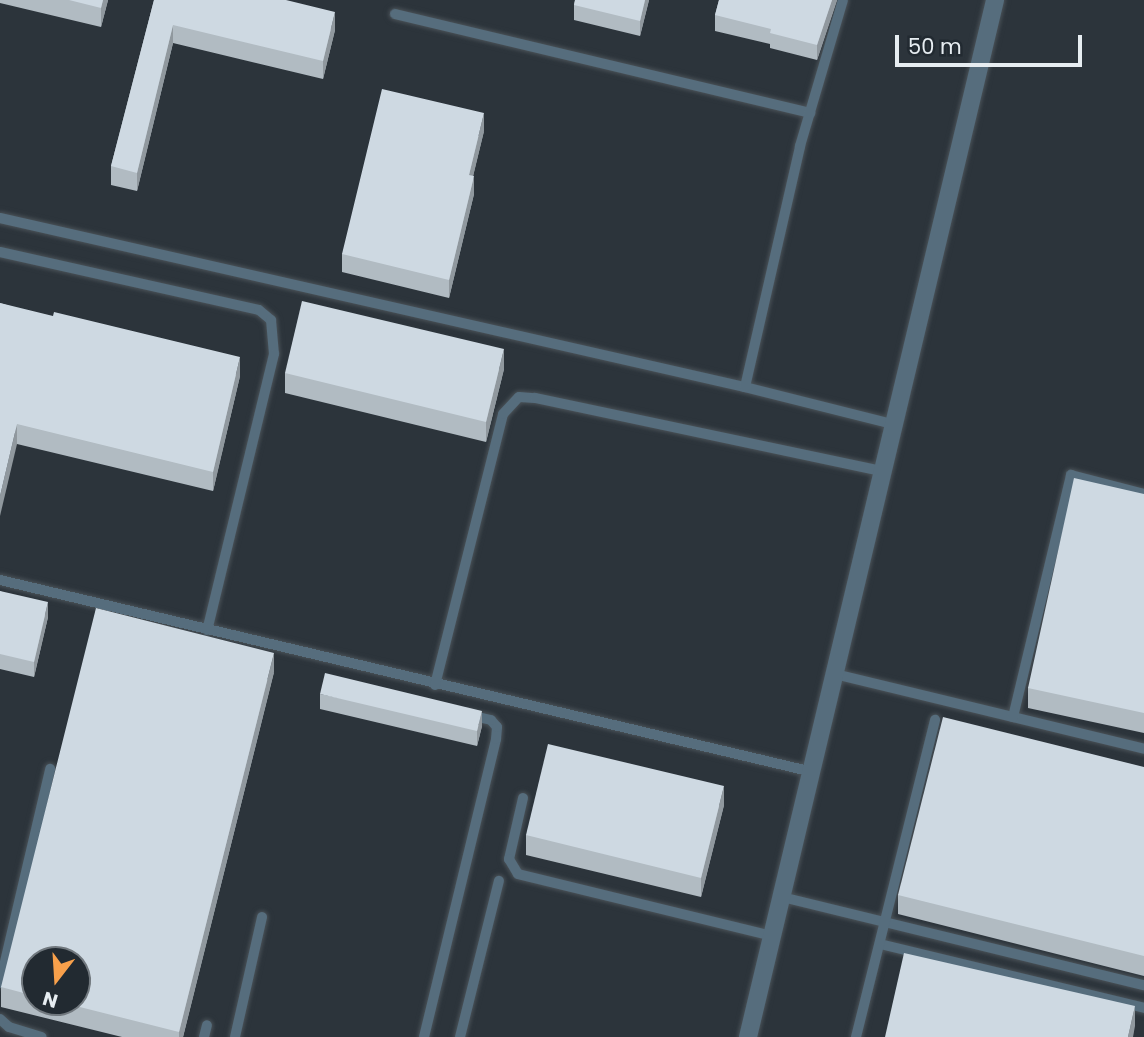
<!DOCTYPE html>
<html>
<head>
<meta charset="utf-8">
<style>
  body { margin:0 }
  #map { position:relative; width:1144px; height:1037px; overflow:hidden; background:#2c343b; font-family:Poppins,sans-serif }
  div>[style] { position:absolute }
  .roads { filter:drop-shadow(0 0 2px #4a5258) drop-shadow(0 0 2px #4a5258) }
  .service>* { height:10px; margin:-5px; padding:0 5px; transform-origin:5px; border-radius:5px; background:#566d7d }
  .minor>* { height:18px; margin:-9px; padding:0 9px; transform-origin:9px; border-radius:9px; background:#566d7d }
  .wall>* { inset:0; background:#b1bbc2 }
  .shaded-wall>* { inset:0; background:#90989e }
  .building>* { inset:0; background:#ced9e2 }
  span { translate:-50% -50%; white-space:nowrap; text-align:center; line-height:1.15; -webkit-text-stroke:7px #222a31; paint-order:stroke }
  .north { position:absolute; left:21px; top:946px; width:70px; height:70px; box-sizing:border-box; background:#222a31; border:2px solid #71787e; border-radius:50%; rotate:197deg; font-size:19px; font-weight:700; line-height:28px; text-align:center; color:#e7edf1 }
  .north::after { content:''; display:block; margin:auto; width:24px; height:32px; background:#f8a04b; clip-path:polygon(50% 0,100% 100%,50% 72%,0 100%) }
  .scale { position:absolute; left:895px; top:35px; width:187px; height:32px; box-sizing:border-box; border:4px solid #e7edf1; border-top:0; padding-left:9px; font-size:21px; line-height:24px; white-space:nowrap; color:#e7edf1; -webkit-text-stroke:5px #222a31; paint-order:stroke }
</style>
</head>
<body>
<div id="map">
  <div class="roads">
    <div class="service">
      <i style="left:395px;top:14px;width:427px;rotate:13.4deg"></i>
      <i style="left:0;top:218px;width:764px;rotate:12.78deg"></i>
      <i style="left:745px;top:387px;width:152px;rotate:14.1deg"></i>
      <i style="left:0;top:252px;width:265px;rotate:12.6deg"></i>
      <i style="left:259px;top:310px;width:16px;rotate:40deg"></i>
      <i style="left:271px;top:320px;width:34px;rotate:85deg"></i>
      <i style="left:274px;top:354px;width:284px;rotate:103.6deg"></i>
      <i style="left:745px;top:387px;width:247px;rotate:-77.1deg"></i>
      <i style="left:800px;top:146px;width:152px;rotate:-73.6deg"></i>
      <i style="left:0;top:580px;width:835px;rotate:13.29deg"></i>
      <i style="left:835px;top:674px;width:318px;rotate:13.6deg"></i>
      <i style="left:435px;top:685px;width:279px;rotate:-75.9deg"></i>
      <i style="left:503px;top:414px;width:23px;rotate:-47deg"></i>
      <i style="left:519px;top:397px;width:16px;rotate:4deg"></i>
      <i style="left:535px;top:398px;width:355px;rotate:11.9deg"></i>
      <i style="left:1013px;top:717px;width:249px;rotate:-76.5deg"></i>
      <i style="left:1071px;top:475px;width:75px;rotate:14.6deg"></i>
      <i style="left:523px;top:798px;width:63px;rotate:102.9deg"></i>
      <i style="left:509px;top:859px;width:17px;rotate:59deg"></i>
      <i style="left:518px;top:874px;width:262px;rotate:13.7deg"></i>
      <i style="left:782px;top:897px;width:373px;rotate:13.7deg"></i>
      <i style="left:880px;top:944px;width:272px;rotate:13.6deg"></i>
      <i style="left:0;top:983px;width:220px;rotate:-76.8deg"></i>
      <i style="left:0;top:1019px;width:12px;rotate:42deg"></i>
      <i style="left:9px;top:1027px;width:34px;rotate:17deg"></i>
      <i style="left:204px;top:1037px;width:12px;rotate:-76deg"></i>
      <i style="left:235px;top:1037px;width:123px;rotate:-77.3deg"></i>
      <i style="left:424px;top:1037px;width:307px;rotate:-76.4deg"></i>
      <i style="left:496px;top:739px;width:12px;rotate:-85deg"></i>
      <i style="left:497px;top:727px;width:9px;rotate:-131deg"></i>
      <i style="left:491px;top:720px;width:23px;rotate:-167deg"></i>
      <i style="left:460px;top:1037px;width:161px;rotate:-76deg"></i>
      <i style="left:856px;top:1037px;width:327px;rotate:-76deg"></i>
    </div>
    <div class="minor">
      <i style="left:748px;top:1037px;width:1066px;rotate:-76.6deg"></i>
    </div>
  </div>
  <div class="wall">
    <i style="clip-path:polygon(0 0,108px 0,101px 27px,0 3px)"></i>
    <i style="clip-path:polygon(154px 0,335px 30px,323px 79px,173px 43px,137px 191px,111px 185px,111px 166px)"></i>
    <i style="clip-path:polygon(575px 0,649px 0,640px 36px,574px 20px,574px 5px)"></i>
    <i style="clip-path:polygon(719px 0,837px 0,817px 60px,770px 48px,770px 44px,715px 31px,715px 15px)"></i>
    <i style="clip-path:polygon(484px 131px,473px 176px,474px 194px,449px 298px,342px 272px,342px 254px)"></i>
    <i style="clip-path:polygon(0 303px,240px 376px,213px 491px,17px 444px)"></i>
    <i style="clip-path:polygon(504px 369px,486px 442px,285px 393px,285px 373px)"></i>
    <i style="clip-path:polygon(1144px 494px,1144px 733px,1028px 708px,1028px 688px)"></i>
    <i style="clip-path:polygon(0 591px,48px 617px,34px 677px,0 669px)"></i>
    <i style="clip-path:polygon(evenodd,274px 672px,183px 1037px,122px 1037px,1px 1007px,1px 987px,274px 672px,35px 960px,77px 1002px,35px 1002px,35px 960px)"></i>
    <i style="clip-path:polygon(320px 694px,482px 726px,477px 746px,320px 709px)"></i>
    <i style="clip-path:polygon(1144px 767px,1144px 976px,898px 914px,898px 895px)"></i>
    <i style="clip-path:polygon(724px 805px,701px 897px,526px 855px,526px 835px)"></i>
  </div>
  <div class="shaded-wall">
    <i style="clip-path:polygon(103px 0,108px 0,101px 27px,101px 8px)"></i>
    <i style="clip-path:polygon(645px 0,649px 0,640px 36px,640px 21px)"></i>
    <i style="clip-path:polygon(832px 0,837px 0,817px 60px,817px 45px)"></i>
    <i style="clip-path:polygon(335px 12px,335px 30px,323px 79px,323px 61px)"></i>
    <i style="clip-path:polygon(173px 25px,173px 43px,137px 191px,137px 173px)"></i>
    <i style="clip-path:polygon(484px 113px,484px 131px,469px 193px,469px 175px)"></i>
    <i style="clip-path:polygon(474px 176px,474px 194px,449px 298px,449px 280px)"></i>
    <i style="clip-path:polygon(504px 349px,504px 369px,486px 442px,486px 422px)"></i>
    <i style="clip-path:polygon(240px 357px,240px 376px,213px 491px,213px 472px)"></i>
    <i style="clip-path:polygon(17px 424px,17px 444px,0 516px,0 496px)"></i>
    <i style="clip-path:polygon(48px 602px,48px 617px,34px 677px,34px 662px)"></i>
    <i style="clip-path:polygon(274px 653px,274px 672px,183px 1037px,179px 1037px,179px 1032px)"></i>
    <i style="clip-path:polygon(482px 711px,482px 726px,477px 746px,477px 731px)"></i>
    <i style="clip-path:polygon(724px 786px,724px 805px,701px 897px,701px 878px)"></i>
    <i style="clip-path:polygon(1135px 1006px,1135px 1026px,1133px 1037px,1128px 1037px)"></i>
  </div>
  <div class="building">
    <i style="clip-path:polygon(69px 0,103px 0,101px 8px)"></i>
    <i style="clip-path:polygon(154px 0,286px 0,335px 12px,323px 61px,173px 25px,137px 173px,111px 166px)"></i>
    <i style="clip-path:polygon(575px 0,645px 0,640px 21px,574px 5px)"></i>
    <i style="clip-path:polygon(719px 0,832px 0,817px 45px,770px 33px,771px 29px,715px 15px)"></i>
    <i style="clip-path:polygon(382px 89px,484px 113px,469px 175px,474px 176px,449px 280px,342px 254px)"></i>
    <i style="clip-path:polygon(302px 301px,504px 349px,486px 422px,285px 373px)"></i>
    <i style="clip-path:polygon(0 303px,53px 316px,54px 312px,240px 357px,213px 472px,17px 424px,0 496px)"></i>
    <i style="clip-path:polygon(1074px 478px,1144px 494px,1144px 713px,1028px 688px)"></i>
    <i style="clip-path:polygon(0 591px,48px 602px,34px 662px,0 654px)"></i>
    <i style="clip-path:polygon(96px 608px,274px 653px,179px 1032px,60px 1002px,77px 1002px,77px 960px,35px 960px,35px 996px,1px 987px)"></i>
    <i style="clip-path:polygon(325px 673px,482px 711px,477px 731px,320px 694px)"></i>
    <i style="clip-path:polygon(943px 717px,1144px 767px,1144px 956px,898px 895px)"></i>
    <i style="clip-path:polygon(548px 744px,724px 786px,701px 878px,526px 835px)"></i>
    <i style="clip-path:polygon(904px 953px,1135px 1006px,1128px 1037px,885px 1037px)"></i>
  </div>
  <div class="north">N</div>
  <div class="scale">50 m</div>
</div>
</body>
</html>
